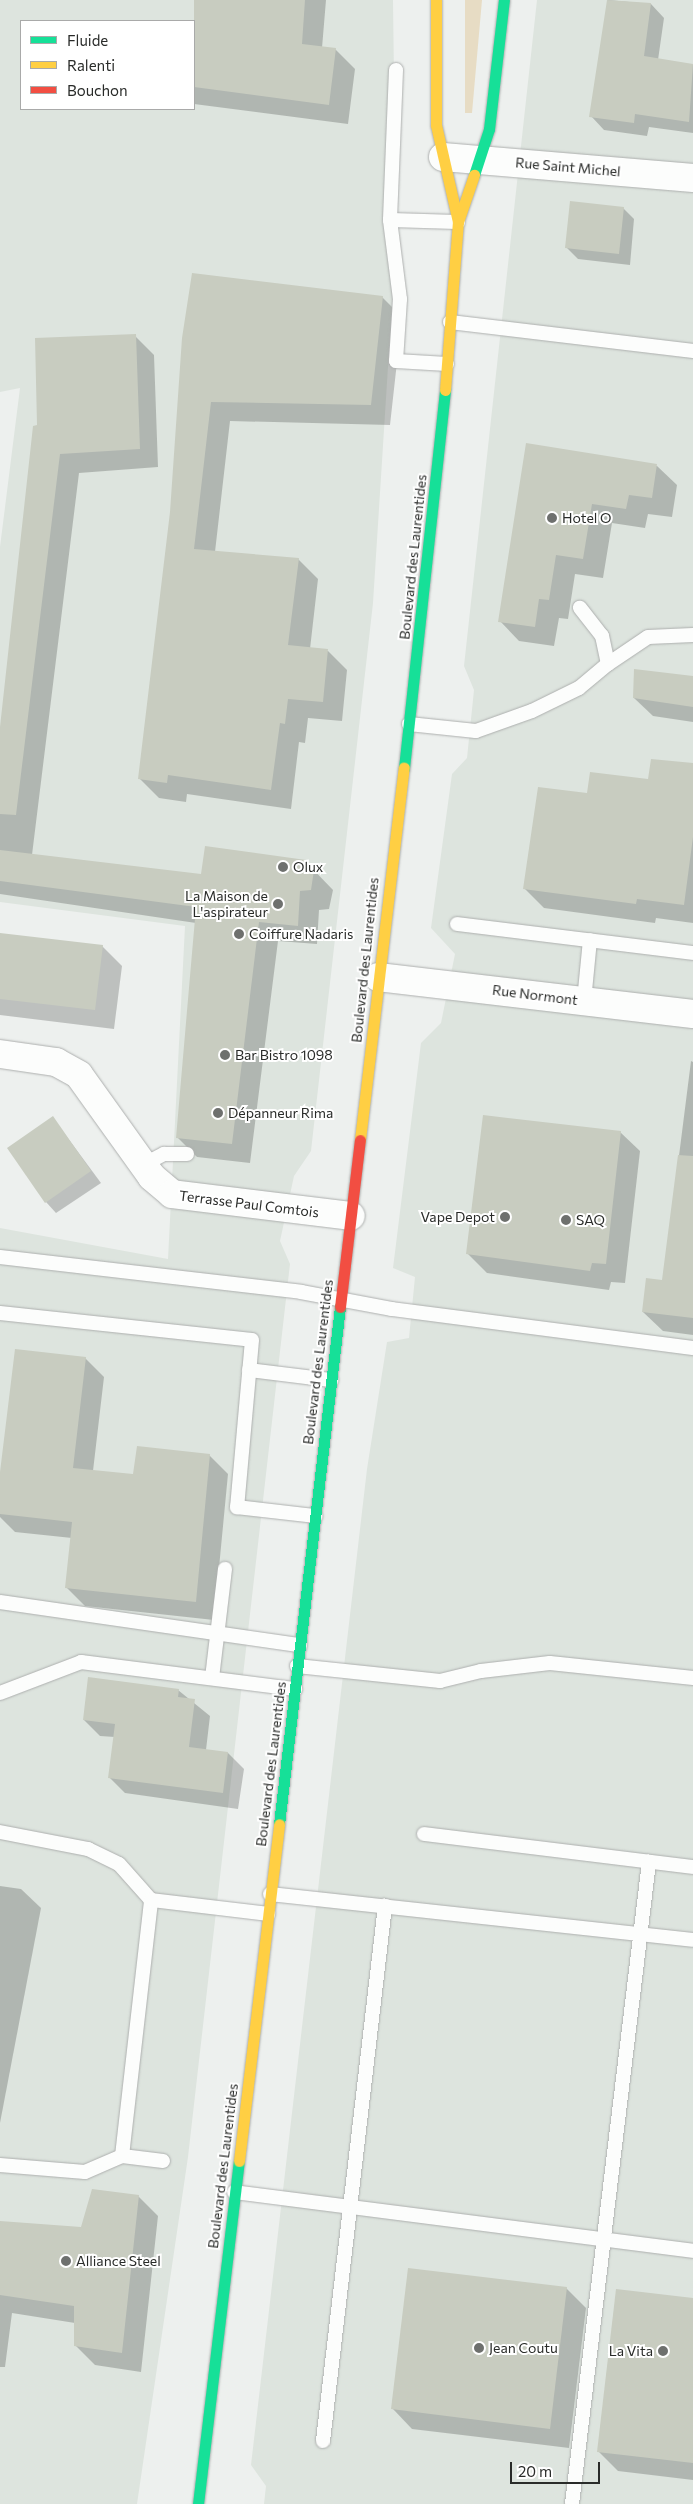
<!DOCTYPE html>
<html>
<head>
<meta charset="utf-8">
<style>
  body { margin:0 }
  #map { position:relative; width:693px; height:2504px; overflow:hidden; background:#edf0ee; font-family:Commissioner,sans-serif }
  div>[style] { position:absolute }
  .built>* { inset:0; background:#dde4de }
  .green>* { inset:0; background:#e7dcc4 }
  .shadow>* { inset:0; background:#0003 }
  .building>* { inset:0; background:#c8ccc0 }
  .roads { filter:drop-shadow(0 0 1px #adafae) drop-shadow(0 0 1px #adafae) }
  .lane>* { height:14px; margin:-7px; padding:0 7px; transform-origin:7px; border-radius:7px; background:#fcfdfc }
  .street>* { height:28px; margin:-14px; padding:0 14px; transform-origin:14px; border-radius:14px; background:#fcfdfc }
  .fast>* { height:11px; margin:-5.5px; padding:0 5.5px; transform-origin:5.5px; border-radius:5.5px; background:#16e098 }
  .slow>* { height:11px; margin:-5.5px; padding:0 5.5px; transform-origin:5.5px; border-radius:5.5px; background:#ffcf43 }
  .jam>* { height:11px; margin:-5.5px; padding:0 5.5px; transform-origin:5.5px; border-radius:5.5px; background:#f24e42 }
  .dots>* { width:14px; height:14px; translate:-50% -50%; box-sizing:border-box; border:2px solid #fff; border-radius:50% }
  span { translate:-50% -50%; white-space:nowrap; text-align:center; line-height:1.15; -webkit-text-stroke:4px #fff; paint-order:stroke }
  .street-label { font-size:14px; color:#292b29 }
  .poi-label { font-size:14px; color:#292b29 }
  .left { translate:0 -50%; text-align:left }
  .right { translate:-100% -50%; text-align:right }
  .legend { position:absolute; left:20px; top:20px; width:175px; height:90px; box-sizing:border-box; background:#fff; border:1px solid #a9aaa9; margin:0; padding:6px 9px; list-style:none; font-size:15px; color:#292b29 }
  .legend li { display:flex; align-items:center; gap:10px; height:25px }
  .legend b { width:25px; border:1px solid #a9aaa9 }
  .scale { position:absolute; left:510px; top:2462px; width:90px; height:22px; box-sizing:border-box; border:2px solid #292b29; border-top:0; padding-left:6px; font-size:15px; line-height:18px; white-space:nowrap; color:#292b29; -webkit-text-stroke:4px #fff; paint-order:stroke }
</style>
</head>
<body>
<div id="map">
  <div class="built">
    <i style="clip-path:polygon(evenodd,0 0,393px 0,396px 241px,373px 603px,311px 1151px,294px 1176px,280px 1241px,290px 1264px,188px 2157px,137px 2504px,0 2504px,0 1228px,168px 1259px,185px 926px,0 902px,0 547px,20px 388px,0 392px,0 0,21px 21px,194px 21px,194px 109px,21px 109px,21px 21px)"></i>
    <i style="clip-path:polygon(537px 0,693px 0,693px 2504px,264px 2504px,266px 2486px,251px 2465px,367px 1469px,387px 1342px,409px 1338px,415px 1277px,393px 1268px,421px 1043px,441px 1023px,455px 954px,431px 928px,452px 774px,467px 758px,474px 690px,464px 666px)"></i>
  </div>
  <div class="green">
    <i style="clip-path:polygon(465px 0,482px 0,472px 113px,465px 113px)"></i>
  </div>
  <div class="shadow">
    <i style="clip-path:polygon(225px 0,326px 0,322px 48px,335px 49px,355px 69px,348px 124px,194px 104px,194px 31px,222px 35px)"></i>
    <i style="clip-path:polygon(608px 0,651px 4px,664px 18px,658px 60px,693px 65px,693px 133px,649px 127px,647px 136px,604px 130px,591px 116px)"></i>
    <i style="clip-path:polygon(623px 208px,634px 219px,630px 265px,578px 259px,567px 248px)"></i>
    <i style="clip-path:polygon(382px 297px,402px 317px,390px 425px,230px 421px,215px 552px,298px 559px,318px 579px,310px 649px,328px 651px,347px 670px,342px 721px,308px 718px,305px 743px,299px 742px,291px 809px,187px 794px,186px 802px,159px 798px,139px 778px,171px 512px,184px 339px)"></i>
    <i style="clip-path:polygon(135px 336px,154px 355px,158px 467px,79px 473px,32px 855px,202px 875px,305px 861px,333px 890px,329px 909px,319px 910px,317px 944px,278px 941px,250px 1163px,197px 1157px,178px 1138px,196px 923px,0 894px,0 739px,39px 427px)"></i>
    <i style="clip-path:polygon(527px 445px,657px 466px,677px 485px,672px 517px,648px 514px,645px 528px,612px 523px,603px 578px,575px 574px,568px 619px,559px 618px,554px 646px,519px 641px,500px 621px)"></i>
    <i style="clip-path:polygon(693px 677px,693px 722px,653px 716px,634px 698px)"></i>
    <i style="clip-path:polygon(693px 764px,693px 923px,656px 918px,655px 923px,544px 908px,524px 888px,588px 794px,649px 781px)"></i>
    <i style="clip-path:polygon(0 934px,102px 946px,122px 966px,114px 1029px,0 1015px)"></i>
    <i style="clip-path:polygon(691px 1061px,693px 1062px,693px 1335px,663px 1331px,643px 1312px,663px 1282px)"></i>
    <i style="clip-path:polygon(53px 1118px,101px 1183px,56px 1213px,46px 1202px)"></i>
    <i style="clip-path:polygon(620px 1132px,640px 1151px,625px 1283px,611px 1282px,609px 1290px,487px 1273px,468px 1254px)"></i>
    <i style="clip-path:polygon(85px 1358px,104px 1377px,93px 1471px,134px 1476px,209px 1455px,228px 1474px,214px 1620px,85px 1606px,66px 1587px,72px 1538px,15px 1532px,0 1517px,0 1482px)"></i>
    <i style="clip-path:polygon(178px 1690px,210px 1716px,206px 1750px,228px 1753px,244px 1769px,238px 1809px,125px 1793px,109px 1777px,115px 1737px,100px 1736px,84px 1720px)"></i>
    <i style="clip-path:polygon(0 1886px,21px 1889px,41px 1908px,0 2123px)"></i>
    <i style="clip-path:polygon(138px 2196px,158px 2216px,141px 2372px,95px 2365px,75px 2345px,75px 2323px,12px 2313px,5px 2367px,0 2367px,0 2222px,82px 2228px)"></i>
    <i style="clip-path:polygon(566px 2288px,586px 2308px,569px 2448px,412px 2429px,393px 2409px)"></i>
    <i style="clip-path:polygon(693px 2299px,693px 2480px,618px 2471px,598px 2451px)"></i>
  </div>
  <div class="building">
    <i style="clip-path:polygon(194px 0,305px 0,302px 44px,336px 48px,329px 105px,194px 87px)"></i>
    <i style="clip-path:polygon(607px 0,651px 3px,644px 56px,693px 64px,689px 122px,635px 114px,634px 123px,589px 117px)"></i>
    <i style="clip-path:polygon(570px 201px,624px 207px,619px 254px,565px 248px)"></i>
    <i style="clip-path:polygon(192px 273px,383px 296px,371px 405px,211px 402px,194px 549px,299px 558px,288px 645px,328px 649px,323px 702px,288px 699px,285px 724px,280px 723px,271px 790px,168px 775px,167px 783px,138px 779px,170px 512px,182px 338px)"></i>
    <i style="clip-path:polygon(136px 334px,140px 449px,60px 454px,16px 815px,0 814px,0 727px,33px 426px,37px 425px,35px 338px)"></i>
    <i style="clip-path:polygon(526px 443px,657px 464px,652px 498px,629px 495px,626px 509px,592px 504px,583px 559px,556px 555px,549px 600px,539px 599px,535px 627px,498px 622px)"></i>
    <i style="clip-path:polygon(634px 669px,693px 676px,693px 707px,633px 698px)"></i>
    <i style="clip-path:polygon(651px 759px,693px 763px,693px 837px,684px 905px,637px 899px,636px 904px,523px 889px,538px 787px,587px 793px,590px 772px,648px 779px)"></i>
    <i style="clip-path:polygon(205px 846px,306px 860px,314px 870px,311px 890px,300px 891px,298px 926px,259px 922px,232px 1144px,176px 1138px,196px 907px,0 881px,0 850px,201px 874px)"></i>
    <i style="clip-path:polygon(0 933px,103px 945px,95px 1010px,0 999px)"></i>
    <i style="clip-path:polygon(483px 1115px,621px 1131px,606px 1264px,592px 1263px,590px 1271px,466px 1254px)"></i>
    <i style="clip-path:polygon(53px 1116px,91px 1171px,45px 1203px,7px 1148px)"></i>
    <i style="clip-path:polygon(678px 1155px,693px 1156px,693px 1318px,642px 1312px,646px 1278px,662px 1280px)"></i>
    <i style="clip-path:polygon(15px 1349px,86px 1357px,73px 1468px,133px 1474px,137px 1446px,210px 1454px,196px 1602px,65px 1588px,72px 1522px,0 1514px,0 1472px)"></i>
    <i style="clip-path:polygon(88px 1677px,179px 1689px,178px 1697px,195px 1699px,189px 1747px,228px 1752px,223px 1793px,108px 1778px,115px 1724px,83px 1720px)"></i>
    <i style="clip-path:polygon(92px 2189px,139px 2195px,122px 2353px,74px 2346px,74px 2306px,0 2295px,0 2221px,81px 2227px)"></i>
    <i style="clip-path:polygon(408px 2268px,567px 2287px,550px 2429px,391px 2409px)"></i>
    <i style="clip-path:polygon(616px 2289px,693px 2298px,693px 2463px,597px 2452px)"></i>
  </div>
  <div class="roads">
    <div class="lane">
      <i style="left:396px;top:70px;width:150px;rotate:92.3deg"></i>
      <i style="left:390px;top:220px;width:80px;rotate:82.8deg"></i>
      <i style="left:400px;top:299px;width:62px;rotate:93.7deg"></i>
      <i style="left:396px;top:361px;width:51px;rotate:3.4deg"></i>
      <i style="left:390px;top:220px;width:68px;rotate:1.7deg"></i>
      <i style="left:450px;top:322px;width:245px;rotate:6.8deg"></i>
      <i style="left:608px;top:664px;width:48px;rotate:-34deg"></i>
      <i style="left:648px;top:637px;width:45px;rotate:-2.5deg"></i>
      <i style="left:409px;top:724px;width:67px;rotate:6deg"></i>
      <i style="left:476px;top:731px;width:59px;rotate:-19.7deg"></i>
      <i style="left:532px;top:711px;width:52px;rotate:-26.1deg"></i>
      <i style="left:579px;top:688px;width:38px;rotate:-40deg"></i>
      <i style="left:608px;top:664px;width:29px;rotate:-102deg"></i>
      <i style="left:602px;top:636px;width:36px;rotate:-128deg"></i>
      <i style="left:457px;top:924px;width:238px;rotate:7deg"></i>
      <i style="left:584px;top:1001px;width:61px;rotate:-84.4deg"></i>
      <i style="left:143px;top:1165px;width:24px;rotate:-28deg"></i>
      <i style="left:164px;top:1154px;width:23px"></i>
      <i style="left:0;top:1257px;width:303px;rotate:6.6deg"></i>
      <i style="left:301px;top:1292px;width:93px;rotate:10.6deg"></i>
      <i style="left:392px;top:1309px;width:304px;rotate:7.4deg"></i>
      <i style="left:0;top:1313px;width:253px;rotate:6.1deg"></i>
      <i style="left:252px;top:1340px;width:168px;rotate:95.1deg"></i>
      <i style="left:237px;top:1507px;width:79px;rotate:6.6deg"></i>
      <i style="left:249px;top:1370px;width:83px;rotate:7deg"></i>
      <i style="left:0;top:1602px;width:303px;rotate:8.2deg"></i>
      <i style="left:297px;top:1666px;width:144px;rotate:6deg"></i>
      <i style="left:440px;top:1681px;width:42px;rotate:-13.7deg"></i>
      <i style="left:481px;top:1671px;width:69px;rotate:-6.6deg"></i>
      <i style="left:550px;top:1663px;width:144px;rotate:6deg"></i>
      <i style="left:212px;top:1678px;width:110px;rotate:-83.2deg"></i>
      <i style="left:0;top:1693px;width:87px;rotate:-20.9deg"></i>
      <i style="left:81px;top:1662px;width:216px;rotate:7.2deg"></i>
      <i style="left:0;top:1832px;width:90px;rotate:10.9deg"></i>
      <i style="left:88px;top:1849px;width:34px;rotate:26deg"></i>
      <i style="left:119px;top:1864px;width:48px;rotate:48.4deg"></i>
      <i style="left:424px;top:1834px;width:271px;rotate:7deg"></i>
      <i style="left:270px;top:1894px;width:425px;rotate:6.2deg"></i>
      <i style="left:163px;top:2161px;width:41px;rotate:-173deg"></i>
      <i style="left:122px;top:2156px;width:258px;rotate:-83.5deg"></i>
      <i style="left:151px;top:1900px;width:118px;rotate:6.8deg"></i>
      <i style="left:0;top:2165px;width:85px;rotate:4.7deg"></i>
      <i style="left:85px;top:2172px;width:40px;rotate:-23.4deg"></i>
      <i style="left:234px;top:2192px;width:463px;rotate:7.3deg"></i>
      <i style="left:323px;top:2441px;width:539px;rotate:-83.39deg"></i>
      <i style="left:572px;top:2504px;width:647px;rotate:-83.16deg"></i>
    </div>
    <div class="street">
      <i style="left:443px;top:157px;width:251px;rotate:4.8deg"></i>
      <i style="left:378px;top:977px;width:317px;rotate:6.7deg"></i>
      <i style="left:0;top:1054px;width:57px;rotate:8.1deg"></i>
      <i style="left:56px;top:1062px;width:26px;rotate:29deg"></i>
      <i style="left:79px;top:1075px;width:125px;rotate:54.4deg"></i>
      <i style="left:152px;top:1177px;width:26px;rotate:40deg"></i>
      <i style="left:172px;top:1194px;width:180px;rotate:7deg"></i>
    </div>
    <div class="fast">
      <i style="left:474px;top:175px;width:48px;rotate:-71.9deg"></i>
      <i style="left:489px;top:129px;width:130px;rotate:-83.4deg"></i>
      <i style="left:404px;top:768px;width:380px;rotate:-83.8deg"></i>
      <i style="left:279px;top:1824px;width:521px;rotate:-83.27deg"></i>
      <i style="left:198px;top:2504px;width:345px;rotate:-83.2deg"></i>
    </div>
    <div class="slow">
      <i style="left:436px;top:0;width:125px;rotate:90deg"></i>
      <i style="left:436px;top:125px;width:99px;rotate:77.2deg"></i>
      <i style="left:445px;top:390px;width:169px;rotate:-85.6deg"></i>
      <i style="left:458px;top:222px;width:50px;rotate:-71.2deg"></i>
      <i style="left:360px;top:1140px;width:375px;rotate:-83.3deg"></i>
      <i style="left:239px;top:2161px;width:339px;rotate:-83.2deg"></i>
    </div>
    <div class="jam">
      <i style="left:340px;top:1307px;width:168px;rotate:-83.2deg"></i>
    </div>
  </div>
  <div class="dots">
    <i style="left:552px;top:518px;background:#6e706e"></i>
    <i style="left:283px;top:867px;background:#6e706e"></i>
    <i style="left:278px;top:904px;background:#6e706e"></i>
    <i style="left:239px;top:934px;background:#6e706e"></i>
    <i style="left:225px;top:1055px;background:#6e706e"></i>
    <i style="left:218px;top:1113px;background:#6e706e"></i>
    <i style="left:505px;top:1217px;background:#6e706e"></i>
    <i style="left:566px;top:1220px;background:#6e706e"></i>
    <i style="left:66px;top:2261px;background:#6e706e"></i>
    <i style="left:479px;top:2348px;background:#6e706e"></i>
    <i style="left:663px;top:2351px;background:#6e706e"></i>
  </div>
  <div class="street-label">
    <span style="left:568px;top:167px;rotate:5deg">Rue Saint Michel</span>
    <span style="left:413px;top:557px;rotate:-84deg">Boulevard des Laurentides</span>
    <span style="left:365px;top:960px;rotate:-84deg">Boulevard des Laurentides</span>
    <span style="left:535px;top:995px;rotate:7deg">Rue Normont</span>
    <span style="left:249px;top:1204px;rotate:7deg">Terrasse Paul Comtois</span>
    <span style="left:318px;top:1362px;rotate:-83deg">Boulevard des Laurentides</span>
    <span style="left:271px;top:1764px;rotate:-83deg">Boulevard des Laurentides</span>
    <span style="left:223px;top:2166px;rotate:-83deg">Boulevard des Laurentides</span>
  </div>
  <div class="poi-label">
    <span class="left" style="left:562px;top:518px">Hotel O</span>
    <span class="left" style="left:293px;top:867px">Olux</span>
    <span class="right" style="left:268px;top:904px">La Maison de<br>L'aspirateur</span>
    <span class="left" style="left:249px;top:934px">Coiffure Nadaris</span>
    <span class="left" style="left:235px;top:1055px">Bar Bistro 1098</span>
    <span class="left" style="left:228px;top:1113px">Dépanneur Rima</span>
    <span class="right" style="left:495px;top:1217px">Vape Depot</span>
    <span class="left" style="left:576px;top:1220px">SAQ</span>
    <span class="left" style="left:76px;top:2261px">Alliance Steel</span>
    <span class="left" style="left:489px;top:2348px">Jean Coutu</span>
    <span class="right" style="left:653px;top:2351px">La Vita</span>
  </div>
  <ul class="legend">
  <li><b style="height:6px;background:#16e098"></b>Fluide</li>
  <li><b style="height:6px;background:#ffcf43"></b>Ralenti</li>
  <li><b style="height:6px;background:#f24e42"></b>Bouchon</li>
  </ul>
  <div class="scale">20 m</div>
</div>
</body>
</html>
